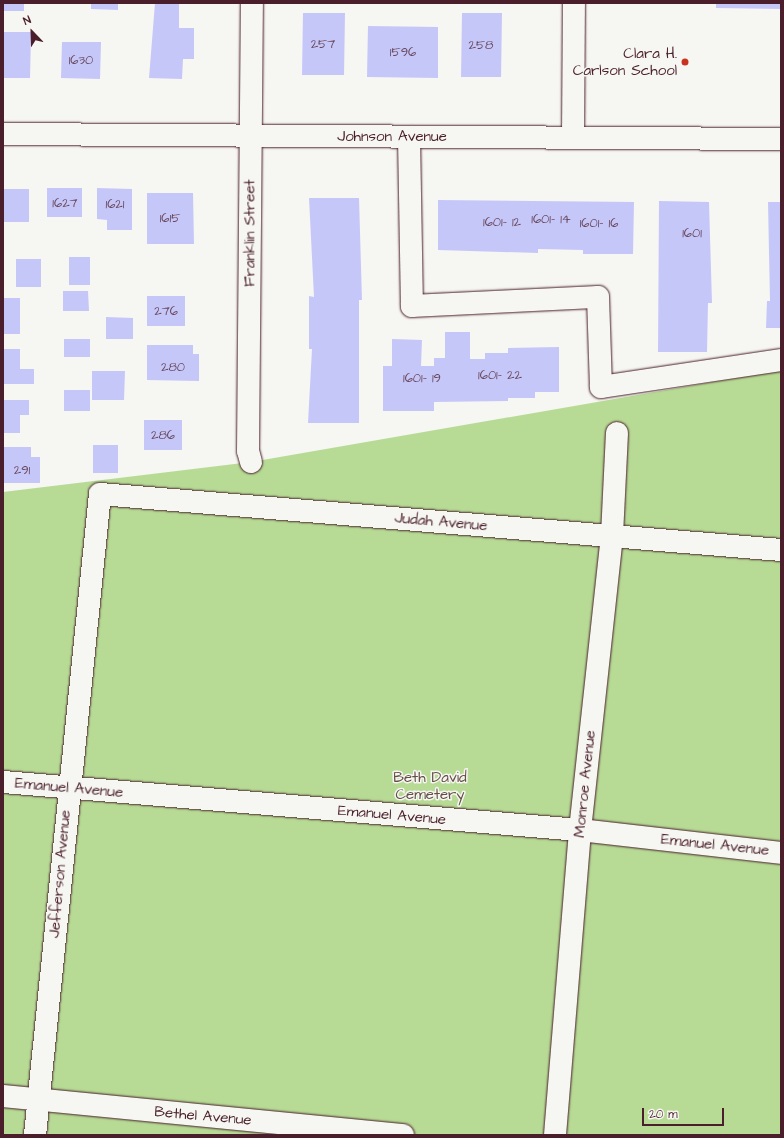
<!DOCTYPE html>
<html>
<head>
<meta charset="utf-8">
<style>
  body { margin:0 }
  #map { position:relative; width:784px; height:1138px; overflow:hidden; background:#f6f6f2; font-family:"Architects Daughter",sans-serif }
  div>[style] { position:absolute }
  .green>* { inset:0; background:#b7db95 }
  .building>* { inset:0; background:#c6c7f9 }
  .roads { filter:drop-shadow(0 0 1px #4a1f2b) drop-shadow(0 0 1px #4a1f2b) }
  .minor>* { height:22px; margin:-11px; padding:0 11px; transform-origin:11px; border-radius:11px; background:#f6f6f2 }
  .dots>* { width:11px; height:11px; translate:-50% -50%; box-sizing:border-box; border:2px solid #f6f6f2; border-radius:50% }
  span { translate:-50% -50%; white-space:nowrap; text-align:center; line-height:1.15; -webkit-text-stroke:3px #f6f6f2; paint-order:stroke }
  .number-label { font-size:13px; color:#69495e }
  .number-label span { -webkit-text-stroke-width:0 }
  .poi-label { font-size:15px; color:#4a1f2b }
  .right { translate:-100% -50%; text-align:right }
  .street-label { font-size:15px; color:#4a1f2b }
  .park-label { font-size:15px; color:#654e46 }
  .frame { position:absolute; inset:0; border:4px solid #4a1f2b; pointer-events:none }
  .north { position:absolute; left:12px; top:12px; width:40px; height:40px; -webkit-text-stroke:3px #f6f6f2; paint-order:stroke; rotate:337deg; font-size:11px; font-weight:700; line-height:16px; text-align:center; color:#4a1f2b }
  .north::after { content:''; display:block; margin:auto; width:14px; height:18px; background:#4a1f2b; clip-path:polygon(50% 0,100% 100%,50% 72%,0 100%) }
  .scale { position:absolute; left:642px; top:1108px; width:82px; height:18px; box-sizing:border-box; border:2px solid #4a1f2b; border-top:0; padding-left:5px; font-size:12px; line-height:14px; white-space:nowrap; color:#4a1f2b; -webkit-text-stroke:3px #f6f6f2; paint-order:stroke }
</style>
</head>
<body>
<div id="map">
  <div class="green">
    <i style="clip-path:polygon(781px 370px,781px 1135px,3px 1135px,3px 492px,251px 462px)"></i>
  </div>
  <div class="building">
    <i style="clip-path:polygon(3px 3px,24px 3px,24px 11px,3px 11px)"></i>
    <i style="clip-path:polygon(91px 3px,118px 3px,118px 10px,91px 9px)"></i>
    <i style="clip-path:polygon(155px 3px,179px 4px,179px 28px,194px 28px,194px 59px,183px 59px,182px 79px,149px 78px)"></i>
    <i style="clip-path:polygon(716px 3px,781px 3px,781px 9px,716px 8px)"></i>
    <i style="clip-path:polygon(303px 13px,345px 13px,344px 75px,302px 75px)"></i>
    <i style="clip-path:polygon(462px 13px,502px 13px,501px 77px,461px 77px)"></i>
    <i style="clip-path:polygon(368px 26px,438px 27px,438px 78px,367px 77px)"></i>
    <i style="clip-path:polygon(3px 32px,31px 32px,30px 78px,3px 78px)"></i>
    <i style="clip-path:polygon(62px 42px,101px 42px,100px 79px,61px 78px)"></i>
    <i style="clip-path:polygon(47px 188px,82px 188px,82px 217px,47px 217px)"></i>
    <i style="clip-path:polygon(97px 188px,132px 189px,132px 230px,107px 230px,107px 220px,97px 219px)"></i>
    <i style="clip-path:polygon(3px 189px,29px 189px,29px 222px,3px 222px)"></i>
    <i style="clip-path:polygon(147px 193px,193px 193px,194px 244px,147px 244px)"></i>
    <i style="clip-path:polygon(309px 198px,359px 198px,362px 300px,359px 300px,359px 423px,308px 423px,312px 349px,309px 349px,309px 296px,314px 297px)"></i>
    <i style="clip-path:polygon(438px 200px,634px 202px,633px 254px,583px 254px,583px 250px,538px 249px,538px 253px,438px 250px)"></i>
    <i style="clip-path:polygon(659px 201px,709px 202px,712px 303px,708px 303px,707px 352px,658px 352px)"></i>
    <i style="clip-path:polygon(768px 202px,781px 202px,781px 328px,766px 328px,767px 301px,770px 301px)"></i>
    <i style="clip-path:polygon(69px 257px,90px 257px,90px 285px,69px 285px)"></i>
    <i style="clip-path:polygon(16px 259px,41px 259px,41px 287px,16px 287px)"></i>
    <i style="clip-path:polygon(63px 291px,88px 291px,89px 311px,63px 311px)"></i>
    <i style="clip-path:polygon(147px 296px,185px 296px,185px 326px,147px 326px)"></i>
    <i style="clip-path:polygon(3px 298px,20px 298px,20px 334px,3px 334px)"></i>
    <i style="clip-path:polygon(106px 317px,133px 318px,133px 339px,106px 339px)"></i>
    <i style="clip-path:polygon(445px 332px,470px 332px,470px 359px,485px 359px,485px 353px,508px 353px,508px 348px,559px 347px,559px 392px,535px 392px,535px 398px,508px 398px,508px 401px,434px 402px,434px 411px,383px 411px,383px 366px,392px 366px,392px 339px,422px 340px,421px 366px,434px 366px,434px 358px,445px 358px)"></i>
    <i style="clip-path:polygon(64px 339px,90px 339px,90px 357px,64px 357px)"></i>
    <i style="clip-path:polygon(147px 345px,193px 345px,193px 354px,199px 354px,199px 381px,147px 380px)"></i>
    <i style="clip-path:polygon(3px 349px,20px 349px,20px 369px,34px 369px,34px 384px,3px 384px)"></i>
    <i style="clip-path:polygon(92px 371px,125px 371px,124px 400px,92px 400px)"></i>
    <i style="clip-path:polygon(64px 390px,90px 390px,90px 411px,64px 411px)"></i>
    <i style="clip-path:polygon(3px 400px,29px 400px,29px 415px,20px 415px,20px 433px,3px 433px)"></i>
    <i style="clip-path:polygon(144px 420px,182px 420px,182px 450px,144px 450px)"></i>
    <i style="clip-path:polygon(93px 445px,118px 445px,118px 473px,93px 473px)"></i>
    <i style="clip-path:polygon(3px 447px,31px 447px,31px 457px,40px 457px,40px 483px,3px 483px)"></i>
  </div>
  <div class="roads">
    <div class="minor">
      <i style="left:3px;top:134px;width:778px;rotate:0.37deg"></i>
      <i style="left:409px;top:137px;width:169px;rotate:89deg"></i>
      <i style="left:412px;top:306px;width:186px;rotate:-2.8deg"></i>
      <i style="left:598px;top:297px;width:90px;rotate:88.1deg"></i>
      <i style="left:601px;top:387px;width:182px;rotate:-8.5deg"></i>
      <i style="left:573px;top:138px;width:135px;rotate:-89.6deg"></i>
      <i style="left:251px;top:462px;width:11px;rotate:-105deg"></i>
      <i style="left:248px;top:451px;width:448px;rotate:-89.5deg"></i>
      <i style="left:3px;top:782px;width:579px;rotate:4.76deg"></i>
      <i style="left:580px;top:830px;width:202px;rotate:6.5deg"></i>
      <i style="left:3px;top:1096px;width:402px;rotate:5.6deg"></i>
      <i style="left:35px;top:1135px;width:644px;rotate:-84.21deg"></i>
      <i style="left:100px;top:494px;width:683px;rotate:4.7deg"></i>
      <i style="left:555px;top:1135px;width:306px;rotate:-85.3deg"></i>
      <i style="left:580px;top:830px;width:297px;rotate:-83.8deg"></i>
      <i style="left:612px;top:535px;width:102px;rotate:-87.2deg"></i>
    </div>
  </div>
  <div class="dots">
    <i style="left:685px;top:62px;background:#c8321e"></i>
  </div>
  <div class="number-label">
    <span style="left:323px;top:44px">257</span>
    <span style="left:481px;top:45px">258</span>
    <span style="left:403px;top:52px">1596</span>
    <span style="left:81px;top:60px">1630</span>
    <span style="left:65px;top:203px">1627</span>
    <span style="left:115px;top:204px">1621</span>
    <span style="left:170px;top:218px">1615</span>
    <span style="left:551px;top:219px">1601- 14</span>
    <span style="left:502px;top:222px">1601- 12</span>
    <span style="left:599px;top:223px">1601- 16</span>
    <span style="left:692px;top:233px">1601</span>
    <span style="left:166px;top:311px">276</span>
    <span style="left:173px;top:367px">280</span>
    <span style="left:500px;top:375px">1601- 22</span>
    <span style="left:422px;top:378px">1601- 19</span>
    <span style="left:163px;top:435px">286</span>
    <span style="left:22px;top:470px">291</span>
  </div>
  <div class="poi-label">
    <span class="right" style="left:677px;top:62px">Clara H.<br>Carlson School</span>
  </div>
  <div class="street-label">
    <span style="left:392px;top:137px">Johnson Avenue</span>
    <span style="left:250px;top:233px;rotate:-90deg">Franklin Street</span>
    <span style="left:441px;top:522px;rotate:5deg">Judah Avenue</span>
    <span style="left:585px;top:784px;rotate:-84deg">Monroe Avenue</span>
    <span style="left:69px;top:788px;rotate:5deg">Emanuel Avenue</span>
    <span style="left:392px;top:815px;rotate:5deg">Emanuel Avenue</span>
    <span style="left:715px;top:845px;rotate:6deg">Emanuel Avenue</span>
    <span style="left:60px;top:874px;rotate:-85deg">Jefferson Avenue</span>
    <span style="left:203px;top:1116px;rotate:5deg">Bethel Avenue</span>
  </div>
  <div class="park-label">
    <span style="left:430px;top:786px">Beth David<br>Cemetery</span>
  </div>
  <div class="frame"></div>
  <div class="north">N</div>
  <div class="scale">20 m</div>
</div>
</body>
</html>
